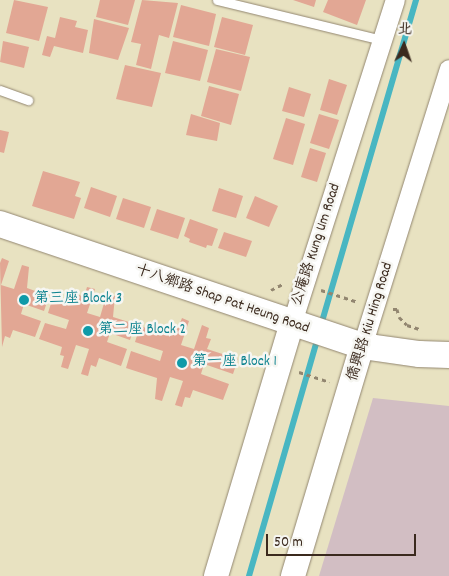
<!DOCTYPE html>
<html>
<head>
<meta charset="utf-8">
<style>
  body { margin:0 }
  #map { position:relative; width:449px; height:576px; overflow:hidden; background:#e8e2c1; font-family:Dekko,"LXGW WenKai TC",sans-serif }
  div>[style] { position:absolute }
  .industrial>* { inset:0; background:#d2bec3 }
  .stream>* { height:6px; margin:-3px; padding:0 3px; transform-origin:3px; border-radius:3px; background:#48b6c2 }
  .building>* { inset:0; background:#e2a794 }
  .path>* { height:3px; margin-top:-1.5px; transform-origin:0; background:repeating-linear-gradient(90deg,#928670 0 4px,transparent 0 8px) }
  .roads { filter:drop-shadow(0 0 1px #928670) drop-shadow(0 0 1px #928670) }
  .service>* { height:9px; margin:-4.5px; padding:0 4.5px; transform-origin:4.5px; border-radius:4.5px; background:#fff }
  .minor>* { height:19px; margin:-9.5px; padding:0 9.5px; transform-origin:9.5px; border-radius:9.5px; background:#fff }
  .tertiary>* { height:24px; margin:-12px; padding:0 12px; transform-origin:12px; border-radius:12px; background:#fff }
  .secondary>* { height:26px; margin:-13px; padding:0 13px; transform-origin:13px; border-radius:13px; background:#fff }
  .dots>* { width:14px; height:14px; translate:-50% -50%; box-sizing:border-box; border:2px solid #f6f6f2; border-radius:50% }
  span { translate:-50% -50%; white-space:nowrap; text-align:center; line-height:1.15; -webkit-text-stroke:5px #f6f6f2; paint-order:stroke }
  .street-label { font-size:15px; color:#3b2a1e }
  .culture-label { font-size:15px; color:#0d838f }
  .left { translate:0 -50%; text-align:left }
  .north { position:absolute; left:379px; top:20px; width:50px; height:50px; -webkit-text-stroke:4px #f6f6f2; paint-order:stroke; rotate:3deg; font-size:14px; font-weight:700; line-height:20px; text-align:center; color:#3b2a1e }
  .north::after { content:''; display:block; margin:auto; width:18px; height:22px; background:#3b2a1e; clip-path:polygon(50% 0,100% 100%,50% 72%,0 100%) }
  .scale { position:absolute; left:266px; top:534px; width:150px; height:22px; box-sizing:border-box; border:2px solid #3b2a1e; border-top:0; padding-left:6px; font-size:15px; line-height:18px; white-space:nowrap; color:#3b2a1e; -webkit-text-stroke:4px #f6f6f2; paint-order:stroke }
</style>
</head>
<body>
<div id="map">
  <div class="industrial">
    <i style="clip-path:polygon(373px 398px,449px 406px,449px 576px,319px 576px)"></i>
  </div>
  <div class="stream">
    <i style="left:321px;top:325px;width:339px;rotate:-73.7deg"></i>
    <i style="left:249px;top:576px;width:249px;rotate:-73.9deg"></i>
  </div>
  <div class="building">
    <i style="clip-path:polygon(14px 0,48px 7px,39px 41px,6px 33px)"></i>
    <i style="clip-path:polygon(100px 0,135px 0,128px 25px,96px 17px)"></i>
    <i style="clip-path:polygon(142px 0,178px 3px,169px 38px,159px 35px,151px 69px,136px 65px,141px 44px,131px 42px)"></i>
    <i style="clip-path:polygon(293px 0,316px 0,314px 7px)"></i>
    <i style="clip-path:polygon(328px 0,366px 0,357px 25px,323px 12px)"></i>
    <i style="clip-path:polygon(181px 5px,216px 14px,209px 46px,173px 37px)"></i>
    <i style="clip-path:polygon(60px 17px,77px 21px,75px 27px,88px 30px,83px 53px,54px 46px,50px 57px,42px 55px,47px 36px,55px 38px)"></i>
    <i style="clip-path:polygon(222px 17px,253px 25px,245px 55px,214px 47px)"></i>
    <i style="clip-path:polygon(94px 19px,129px 28px,118px 60px,89px 53px)"></i>
    <i style="clip-path:polygon(3px 41px,29px 47px,24px 68px,0 62px)"></i>
    <i style="clip-path:polygon(173px 41px,208px 50px,200px 81px,165px 73px)"></i>
    <i style="clip-path:polygon(216px 49px,250px 57px,241px 91px,207px 82px)"></i>
    <i style="clip-path:polygon(125px 65px,161px 73px,152px 107px,116px 99px)"></i>
    <i style="clip-path:polygon(329px 79px,347px 85px,337px 115px,320px 110px)"></i>
    <i style="clip-path:polygon(209px 86px,239px 94px,231px 125px,201px 116px)"></i>
    <i style="clip-path:polygon(289px 87px,311px 94px,304px 117px,282px 111px)"></i>
    <i style="clip-path:polygon(191px 114px,220px 123px,217px 141px,186px 135px)"></i>
    <i style="clip-path:polygon(319px 114px,339px 120px,329px 149px,310px 143px)"></i>
    <i style="clip-path:polygon(286px 118px,305px 124px,293px 165px,273px 159px)"></i>
    <i style="clip-path:polygon(0 130px,9px 132px,4px 153px,0 152px)"></i>
    <i style="clip-path:polygon(310px 148px,326px 153px,317px 182px,301px 177px)"></i>
    <i style="clip-path:polygon(43px 171px,80px 182px,75px 196px,81px 198px,74px 219px,32px 206px)"></i>
    <i style="clip-path:polygon(91px 187px,117px 196px,110px 217px,84px 208px)"></i>
    <i style="clip-path:polygon(219px 188px,243px 196px,236px 218px,212px 211px)"></i>
    <i style="clip-path:polygon(255px 196px,278px 206px,269px 227px,246px 218px)"></i>
    <i style="clip-path:polygon(123px 198px,151px 207px,144px 228px,116px 219px)"></i>
    <i style="clip-path:polygon(157px 209px,185px 218px,178px 239px,150px 230px)"></i>
    <i style="clip-path:polygon(190px 219px,218px 229px,212px 246px,207px 245px,206px 248px,189px 242px,190px 239px,184px 236px)"></i>
    <i style="clip-path:polygon(224px 232px,252px 241px,246px 257px,218px 248px)"></i>
    <i style="clip-path:polygon(2px 258px,9px 261px,1px 285px,14px 289px,22px 265px,29px 267px,27px 288px,49px 296px,44px 311px,24px 304px,21px 314px,41px 321px,35px 337px,13px 330px,10px 338px,5px 336px,2px 347px,0 263px)"></i>
    <i style="clip-path:polygon(87px 287px,95px 289px,87px 313px,100px 317px,107px 293px,115px 296px,113px 317px,135px 324px,130px 340px,110px 333px,107px 342px,127px 349px,121px 366px,99px 358px,96px 367px,91px 365px,88px 376px,81px 374px,89px 349px,76px 345px,68px 369px,61px 367px,64px 356px,60px 355px,62px 347px,39px 339px,45px 323px,66px 329px,69px 320px,48px 313px,53px 297px,76px 305px,79px 295px,84px 297px)"></i>
    <i style="clip-path:polygon(182px 318px,189px 321px,181px 345px,194px 349px,202px 325px,209px 328px,206px 338px,211px 339px,207px 349px,238px 359px,233px 374px,204px 364px,201px 374px,229px 384px,223px 400px,193px 390px,190px 398px,185px 397px,182px 407px,175px 405px,183px 381px,170px 377px,162px 401px,155px 399px,157px 378px,126px 368px,131px 351px,160px 361px,163px 351px,135px 342px,140px 326px,171px 336px,174px 327px,178px 328px)"></i>
  </div>
  <div class="path">
    <i style="left:271px;top:290px;width:13px;rotate:-27deg"></i>
    <i style="left:321px;top:290px;width:38px;rotate:18deg"></i>
    <i style="left:393px;top:309px;width:4px"></i>
    <i style="left:397px;top:309px;width:8px;rotate:76deg"></i>
    <i style="left:399px;top:317px;width:11px;rotate:45deg"></i>
    <i style="left:407px;top:325px;width:13px;rotate:18deg"></i>
    <i style="left:299px;top:372px;width:32px;rotate:18deg"></i>
  </div>
  <div class="roads">
    <div class="service">
      <i style="left:217px;top:0;width:170px;rotate:13.6deg"></i>
      <i style="left:0;top:90px;width:30px;rotate:20deg"></i>
    </div>
    <div class="minor">
      <i style="left:292px;top:322px;width:338px;rotate:-72.3deg"></i>
      <i style="left:362px;top:346px;width:290px;rotate:-72.6deg"></i>
    </div>
    <div class="tertiary">
      <i style="left:216px;top:576px;width:265px;rotate:-73.3deg"></i>
      <i style="left:293px;top:576px;width:240px;rotate:-73.3deg"></i>
    </div>
    <div class="secondary">
      <i style="left:0;top:224px;width:382px;rotate:18.6deg"></i>
      <i style="left:362px;top:346px;width:58px;rotate:8deg"></i>
      <i style="left:419px;top:354px;width:30px;rotate:2deg"></i>
    </div>
  </div>
  <div class="dots">
    <i style="left:24px;top:300px;background:#0f9aa8"></i>
    <i style="left:88px;top:331px;background:#0f9aa8"></i>
    <i style="left:182px;top:363px;background:#0f9aa8"></i>
  </div>
  <div class="street-label">
    <span style="left:317px;top:245px;rotate:-72deg">公庵路 Kung Um Road</span>
    <span style="left:222px;top:300px;rotate:19deg">十八鄉路 Shap Pat Heung Road</span>
    <span style="left:371px;top:322px;rotate:-73deg">僑興路 Kiu Hing Road</span>
  </div>
  <div class="culture-label">
    <span class="left" style="left:34px;top:300px">第三座 Block 3</span>
    <span class="left" style="left:98px;top:331px">第二座 Block 2</span>
    <span class="left" style="left:192px;top:363px">第一座 Block 1</span>
  </div>
  <div class="north">北</div>
  <div class="scale">50 m</div>
</div>
</body>
</html>
